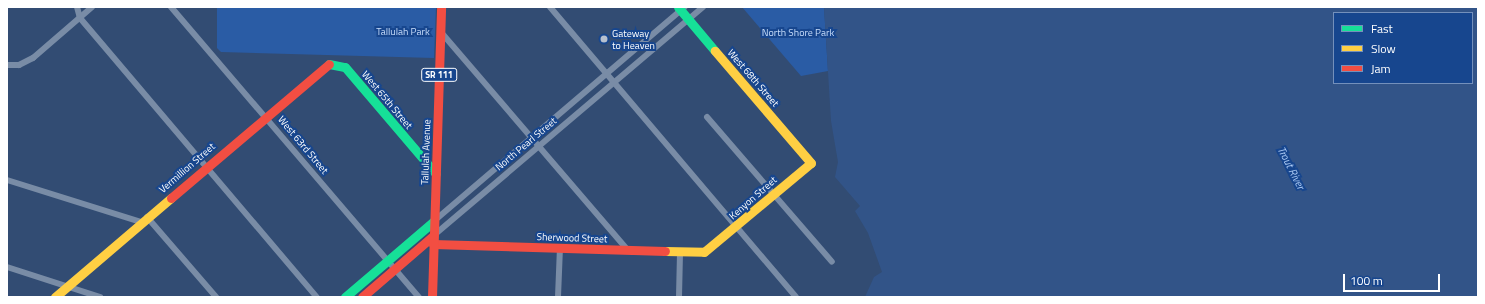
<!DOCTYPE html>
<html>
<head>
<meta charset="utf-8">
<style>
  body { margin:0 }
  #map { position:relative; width:1485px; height:304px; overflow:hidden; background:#324c73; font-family:"Titillium Web",sans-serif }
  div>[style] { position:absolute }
  .green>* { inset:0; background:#2a5ca5 }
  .water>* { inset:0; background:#325488 }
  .street>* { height:6px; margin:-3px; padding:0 3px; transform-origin:3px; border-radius:3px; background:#798ca6 }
  .fast>* { height:9px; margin:-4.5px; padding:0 4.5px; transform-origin:4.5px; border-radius:4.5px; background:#16e098 }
  .slow>* { height:9px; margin:-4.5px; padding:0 4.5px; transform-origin:4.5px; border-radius:4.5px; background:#ffcf43 }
  .jam>* { height:9px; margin:-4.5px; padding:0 4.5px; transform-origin:4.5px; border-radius:4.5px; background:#f24e42 }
  .dots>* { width:11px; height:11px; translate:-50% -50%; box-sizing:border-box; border:2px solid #17468e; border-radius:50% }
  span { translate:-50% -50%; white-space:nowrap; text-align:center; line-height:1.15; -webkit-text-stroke:4px #17468e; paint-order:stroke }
  .shield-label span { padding:1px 3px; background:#17468e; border:1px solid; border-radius:3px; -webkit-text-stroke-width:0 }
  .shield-label { font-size:9px; color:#fff; font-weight:700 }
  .park-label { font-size:10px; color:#c9defb }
  .poi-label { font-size:10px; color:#fff }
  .left { translate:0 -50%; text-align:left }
  .street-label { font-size:10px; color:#fff }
  .water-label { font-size:11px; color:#aeccf6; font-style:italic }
  .frame { position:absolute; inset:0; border:8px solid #fff; pointer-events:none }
  .legend { position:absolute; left:1333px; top:12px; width:140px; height:72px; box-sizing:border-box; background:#17468e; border:1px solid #7490bb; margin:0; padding:5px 7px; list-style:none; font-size:12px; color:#fff }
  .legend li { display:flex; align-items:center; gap:8px; height:20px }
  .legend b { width:20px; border:1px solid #7490bb }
  .scale { position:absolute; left:1343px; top:274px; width:97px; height:18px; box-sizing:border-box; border:2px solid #fff; border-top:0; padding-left:5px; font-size:12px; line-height:14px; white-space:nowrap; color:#fff; -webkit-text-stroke:3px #17468e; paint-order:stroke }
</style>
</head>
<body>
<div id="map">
  <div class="green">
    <i style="clip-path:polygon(217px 7px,436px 7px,434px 58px,221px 52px,217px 48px)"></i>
    <i style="clip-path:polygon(742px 7px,824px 7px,828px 71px,801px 76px)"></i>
  </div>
  <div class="water">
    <i style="clip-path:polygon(evenodd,824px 7px,1478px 7px,1478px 297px,865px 297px,874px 277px,882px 272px,868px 233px,855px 211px,860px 206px,835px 177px,838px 162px,831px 121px,824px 7px,1334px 13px,1472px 13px,1472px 83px,1334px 83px,1334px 13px)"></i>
  </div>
  <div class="street">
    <i style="left:77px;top:7px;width:11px;rotate:75deg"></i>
    <i style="left:80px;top:18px;width:366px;rotate:49.7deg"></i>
    <i style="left:171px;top:7px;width:382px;rotate:49.5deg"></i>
    <i style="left:550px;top:7px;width:380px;rotate:49.7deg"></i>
    <i style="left:440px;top:31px;width:289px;rotate:49.4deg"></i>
    <i style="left:7px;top:65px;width:12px"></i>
    <i style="left:19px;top:65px;width:16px;rotate:-27deg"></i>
    <i style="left:33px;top:58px;width:78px;rotate:-40.8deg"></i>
    <i style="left:707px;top:117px;width:191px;rotate:49.2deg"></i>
    <i style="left:7px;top:180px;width:140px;rotate:17.4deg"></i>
    <i style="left:147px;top:217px;width:106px;rotate:49.2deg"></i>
    <i style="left:434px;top:221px;width:330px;rotate:-40.5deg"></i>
    <i style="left:433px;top:236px;width:354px;rotate:-40.3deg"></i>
    <i style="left:7px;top:267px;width:98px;rotate:17.9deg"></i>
    <i style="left:558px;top:297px;width:49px;rotate:-87.7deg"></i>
    <i style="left:679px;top:297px;width:45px;rotate:-88.7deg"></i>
  </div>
  <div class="fast">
    <i style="left:678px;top:7px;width:57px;rotate:49.9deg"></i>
    <i style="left:329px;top:64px;width:16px;rotate:11deg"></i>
    <i style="left:345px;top:67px;width:140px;rotate:49.6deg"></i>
    <i style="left:345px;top:297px;width:117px;rotate:-40.5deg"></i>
  </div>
  <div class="slow">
    <i style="left:665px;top:251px;width:39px;rotate:1deg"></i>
    <i style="left:704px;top:252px;width:139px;rotate:-39.8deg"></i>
    <i style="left:811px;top:163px;width:148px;rotate:-130.6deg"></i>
    <i style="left:55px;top:297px;width:153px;rotate:-40.5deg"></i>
  </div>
  <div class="jam">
    <i style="left:171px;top:198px;width:207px;rotate:-40.3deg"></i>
    <i style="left:433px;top:244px;width:232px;rotate:1.7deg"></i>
    <i style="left:362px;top:297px;width:94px;rotate:-40.7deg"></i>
    <i style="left:432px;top:297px;width:290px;rotate:-88.2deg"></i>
  </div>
  <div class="dots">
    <i style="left:604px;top:39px;background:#b7c0ce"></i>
  </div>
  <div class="shield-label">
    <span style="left:439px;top:75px">SR 111</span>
  </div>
  <div class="park-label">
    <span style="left:403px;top:32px">Tallulah Park</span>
    <span style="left:798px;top:33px">North Shore Park</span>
  </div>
  <div class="poi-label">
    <span class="left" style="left:612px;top:39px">Gateway<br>to Heaven</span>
  </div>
  <div class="street-label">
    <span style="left:753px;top:78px;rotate:49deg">West 68th Street</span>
    <span style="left:387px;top:100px;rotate:50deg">West 65th Street</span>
    <span style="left:526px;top:144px;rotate:-40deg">North Pearl Street</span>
    <span style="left:303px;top:145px;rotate:50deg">West 63rd Street</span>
    <span style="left:426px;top:152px;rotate:-88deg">Tallulah Avenue</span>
    <span style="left:187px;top:168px;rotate:-41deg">Vermillion Street</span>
    <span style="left:753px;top:198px;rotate:-41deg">Kenyon Street</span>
    <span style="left:572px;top:238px;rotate:2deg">Sherwood Street</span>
  </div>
  <div class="water-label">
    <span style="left:1291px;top:168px;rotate:63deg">Trout River</span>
  </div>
  <div class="frame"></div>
  <ul class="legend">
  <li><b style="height:5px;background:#16e098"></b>Fast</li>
  <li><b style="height:5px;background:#ffcf43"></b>Slow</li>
  <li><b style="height:5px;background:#f24e42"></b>Jam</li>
  </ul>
  <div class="scale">100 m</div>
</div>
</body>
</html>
